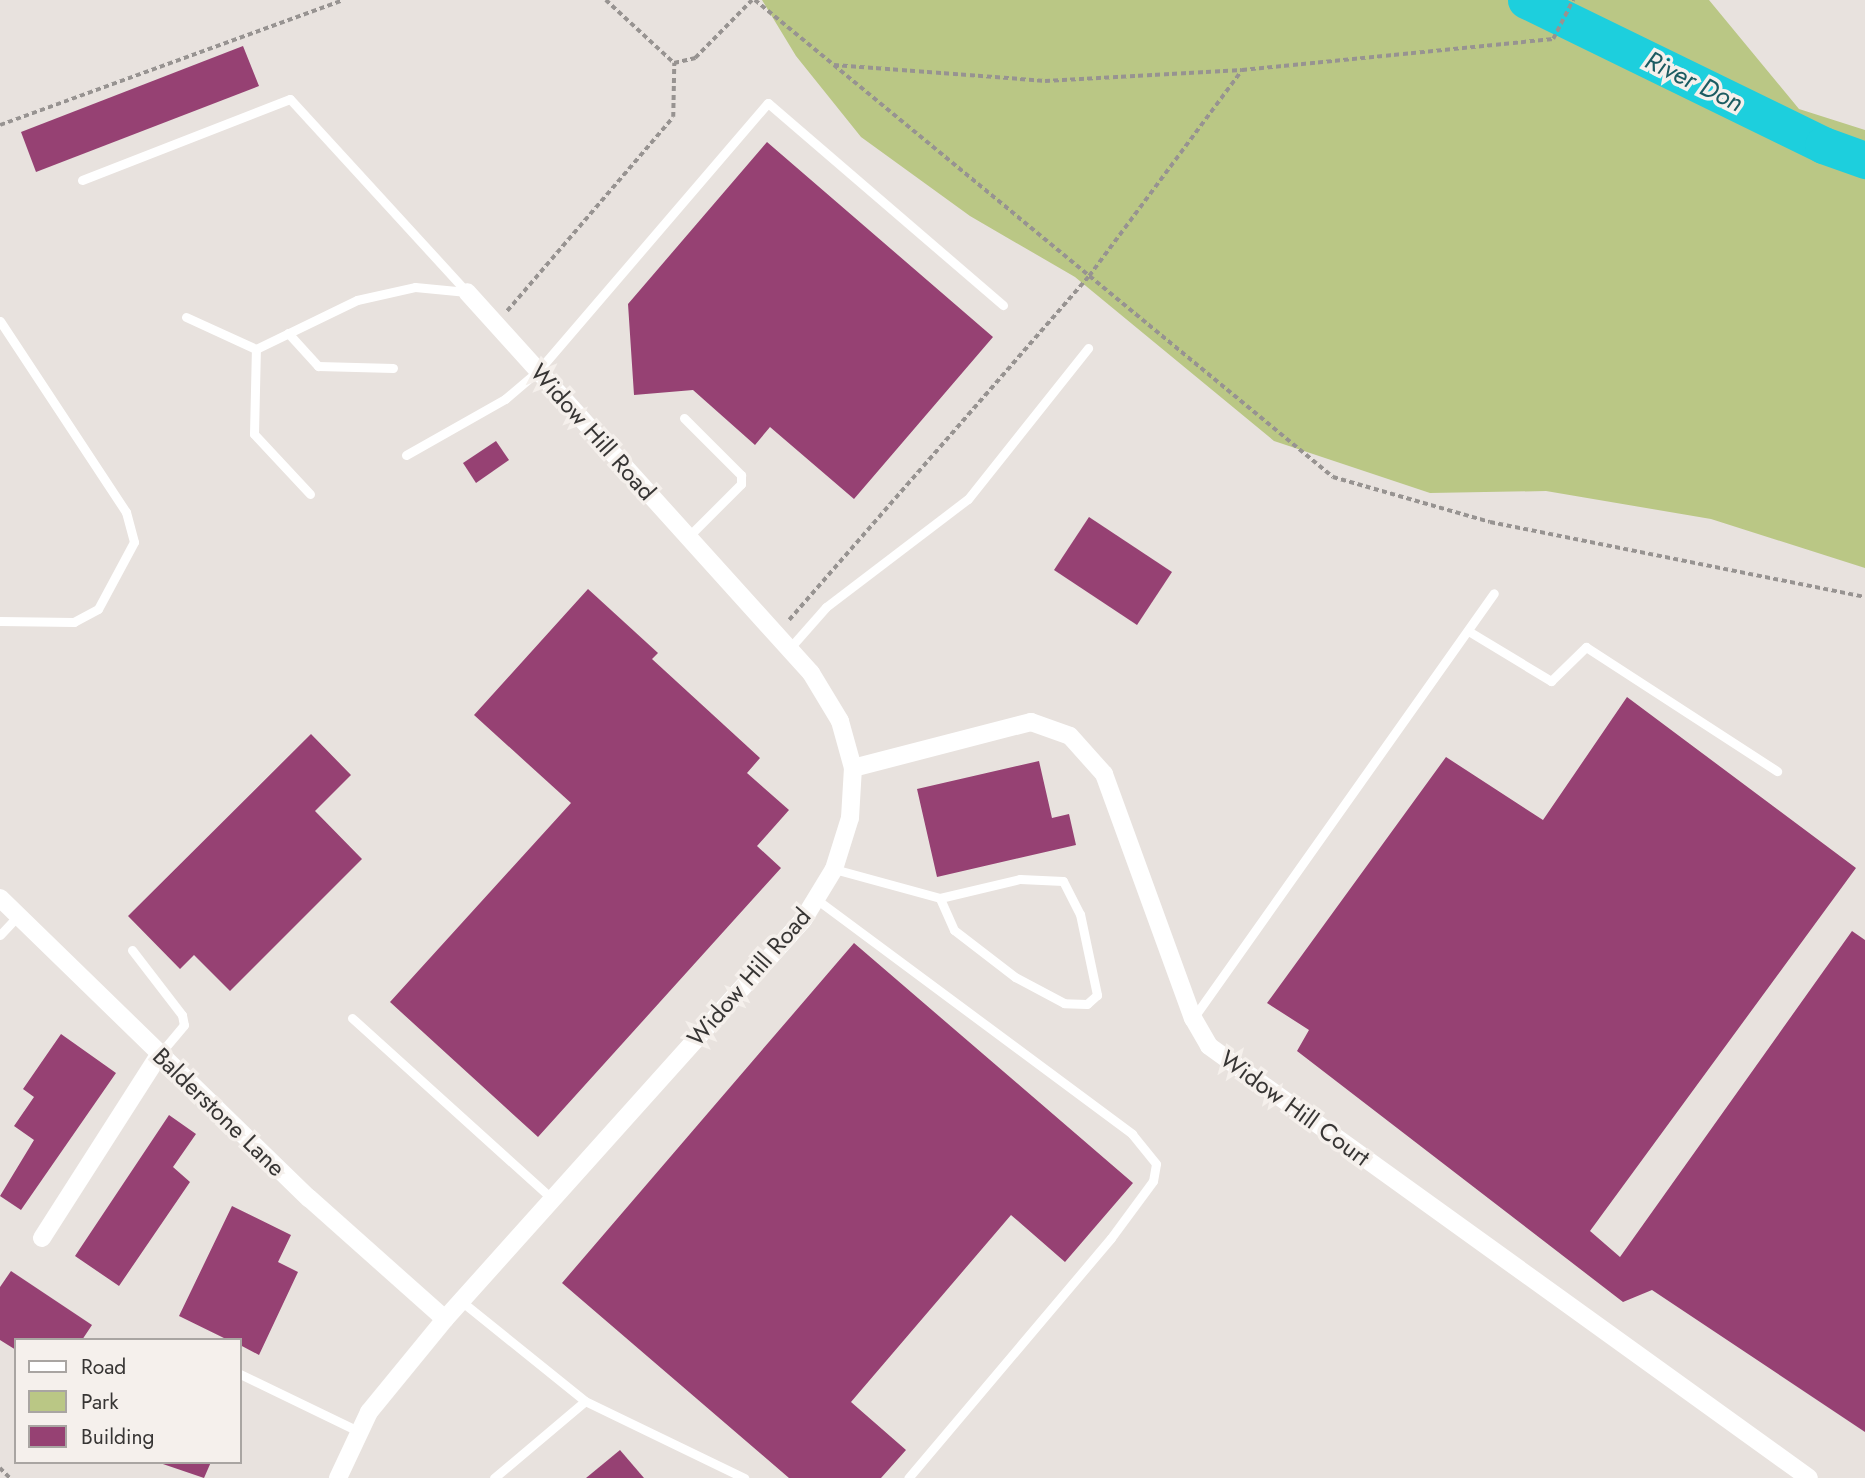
<!DOCTYPE html>
<html>
<head>
<meta charset="utf-8">
<style>
  body { margin:0 }
  #map { position:relative; width:1865px; height:1478px; overflow:hidden; background:#e8e2de; font-family:Jost,sans-serif }
  div>[style] { position:absolute }
  .green>* { inset:0; background:#bac785 }
  .river>* { height:37px; margin:-18.5px; padding:0 18.5px; transform-origin:18.5px; border-radius:18.5px; background:#1dcfdd }
  .building>* { inset:0; background:#964173 }
  .path>* { height:3.5px; margin-top:-1.75px; transform-origin:0; background:repeating-linear-gradient(90deg,#979391 0 5px,transparent 0 8.5px) }
  .lane>* { height:9px; margin:-4.5px; padding:0 4.5px; transform-origin:4.5px; border-radius:4.5px; background:#fff }
  .street>* { height:18px; margin:-9px; padding:0 9px; transform-origin:9px; border-radius:9px; background:#fff }
  span { translate:-50% -50%; white-space:nowrap; text-align:center; line-height:1.15; -webkit-text-stroke:7px #f5f0ec; paint-order:stroke }
  .street-label { font-size:24px; color:#373534 }
  .water-label { font-size:26px; color:#1c5c62; font-style:italic }
  .legend { position:absolute; left:14px; top:1338px; width:228px; height:126px; box-sizing:border-box; background:#f5f0ec; border:2px solid #a9a5a2; margin:0; padding:9px 12px; list-style:none; font-size:21px; color:#373534 }
  .legend li { display:flex; align-items:center; gap:14px; height:35px }
  .legend b { width:35px; border:2px solid #a9a5a2 }
</style>
</head>
<body>
<div id="map">
  <div class="green">
    <i style="clip-path:polygon(762px 0,1709px 0,1799px 109px,1865px 130px,1865px 568px,1711px 519px,1546px 491px,1430px 493px,1274px 441px,1075px 277px,970px 216px,861px 137px,796px 56px)"></i>
  </div>
  <div class="river">
    <i style="left:1526px;top:0;width:331px;rotate:26deg"></i>
    <i style="left:1823px;top:145px;width:45px;rotate:19.7deg"></i>
  </div>
  <div class="building">
    <i style="clip-path:polygon(243px 46px,259px 86px,36px 172px,21px 132px)"></i>
    <i style="clip-path:polygon(767px 142px,993px 337px,854px 499px,770px 427px,755px 445px,693px 390px,634px 395px,628px 304px)"></i>
    <i style="clip-path:polygon(496px 441px,509px 460px,476px 483px,463px 463px)"></i>
    <i style="clip-path:polygon(1089px 517px,1172px 572px,1137px 625px,1054px 570px)"></i>
    <i style="clip-path:polygon(588px 589px,658px 653px,652px 659px,760px 758px,747px 773px,789px 810px,757px 846px,781px 868px,538px 1137px,390px 1002px,571px 803px,474px 715px)"></i>
    <i style="clip-path:polygon(1627px 697px,1856px 868px,1590px 1231px,1620px 1257px,1852px 931px,1865px 940px,1865px 1432px,1652px 1290px,1623px 1302px,1297px 1051px,1309px 1030px,1267px 1003px,1446px 757px,1543px 820px)"></i>
    <i style="clip-path:polygon(311px 734px,351px 775px,315px 811px,362px 859px,230px 991px,194px 955px,180px 969px,128px 916px)"></i>
    <i style="clip-path:polygon(1039px 761px,1052px 818px,1069px 814px,1076px 845px,937px 877px,917px 789px)"></i>
    <i style="clip-path:polygon(854px 943px,1133px 1183px,1065px 1262px,1011px 1215px,851px 1402px,906px 1450px,881px 1478px,789px 1478px,562px 1283px)"></i>
    <i style="clip-path:polygon(61px 1034px,116px 1073px,21px 1210px,0 1196px,34px 1140px,14px 1126px,34px 1097px,23px 1089px)"></i>
    <i style="clip-path:polygon(169px 1115px,196px 1134px,173px 1167px,190px 1182px,119px 1286px,75px 1256px)"></i>
    <i style="clip-path:polygon(232px 1206px,291px 1235px,278px 1262px,298px 1272px,259px 1355px,240px 1345px,240px 1340px,228px 1340px,179px 1316px)"></i>
    <i style="clip-path:polygon(11px 1271px,92px 1325px,82px 1340px,16px 1340px,16px 1350px,0 1340px,0 1287px)"></i>
    <i style="clip-path:polygon(620px 1450px,644px 1478px,586px 1478px)"></i>
    <i style="clip-path:polygon(157px 1462px,211px 1462px,204px 1478px)"></i>
  </div>
  <div class="path">
    <i style="left:606px;top:0;width:93px;rotate:42.8deg"></i>
    <i style="left:674px;top:63px;width:22px;rotate:-13deg"></i>
    <i style="left:695px;top:58px;width:81px;rotate:-45.5deg"></i>
    <i style="left:755px;top:0;width:102px;rotate:39.4deg"></i>
    <i style="left:834px;top:65px;width:212px;rotate:4.3deg"></i>
    <i style="left:1045px;top:81px;width:197px;rotate:-3.2deg"></i>
    <i style="left:1242px;top:70px;width:313px;rotate:-5.7deg"></i>
    <i style="left:1553px;top:39px;width:44px;rotate:-62.9deg"></i>
    <i style="left:834px;top:65px;width:647px;rotate:39.54deg"></i>
    <i style="left:1333px;top:477px;width:163px;rotate:16deg"></i>
    <i style="left:1490px;top:522px;width:382px;rotate:11.3deg"></i>
    <i style="left:0;top:125px;width:365px;rotate:-20deg"></i>
    <i style="left:507px;top:311px;width:255px;rotate:-49.4deg"></i>
    <i style="left:673px;top:117px;width:54px;rotate:-88.9deg"></i>
    <i style="left:789px;top:620px;width:456px;rotate:-48.9deg"></i>
    <i style="left:1089px;top:276px;width:257px;rotate:-53.4deg"></i>
    <i style="left:0;top:1468px;width:14px;rotate:45deg"></i>
  </div>
  <div class="lane">
    <i style="left:82px;top:180px;width:223px;rotate:-21.3deg"></i>
    <i style="left:290px;top:99px;width:262px;rotate:47.5deg"></i>
    <i style="left:186px;top:317px;width:77px;rotate:24.6deg"></i>
    <i style="left:0;top:321px;width:229px;rotate:56.6deg"></i>
    <i style="left:126px;top:512px;width:31px;rotate:75deg"></i>
    <i style="left:134px;top:542px;width:76px;rotate:118.2deg"></i>
    <i style="left:98px;top:609px;width:27px;rotate:152deg"></i>
    <i style="left:74px;top:622px;width:74px;rotate:-179.2deg"></i>
    <i style="left:288px;top:333px;width:45px;rotate:47.7deg"></i>
    <i style="left:318px;top:366px;width:75px;rotate:1.5deg"></i>
    <i style="left:684px;top:418px;width:81px;rotate:45deg"></i>
    <i style="left:741px;top:475px;width:9px;rotate:90deg"></i>
    <i style="left:741px;top:484px;width:75px;rotate:135deg"></i>
    <i style="left:406px;top:455px;width:114px;rotate:-29.5deg"></i>
    <i style="left:505px;top:399px;width:43px;rotate:-40.3deg"></i>
    <i style="left:538px;top:371px;width:353px;rotate:-49.4deg"></i>
    <i style="left:768px;top:103px;width:310px;rotate:40.7deg"></i>
    <i style="left:310px;top:494px;width:82px;rotate:-133deg"></i>
    <i style="left:254px;top:434px;width:85px;rotate:-88.7deg"></i>
    <i style="left:256px;top:349px;width:112px;rotate:-25.9deg"></i>
    <i style="left:357px;top:300px;width:59px;rotate:-12.6deg"></i>
    <i style="left:415px;top:287px;width:52px;rotate:5.5deg"></i>
    <i style="left:1470px;top:632px;width:95px;rotate:31.2deg"></i>
    <i style="left:1551px;top:681px;width:49px;rotate:-44.2deg"></i>
    <i style="left:1586px;top:647px;width:228px;rotate:33deg"></i>
    <i style="left:789px;top:649px;width:56px;rotate:-48.6deg"></i>
    <i style="left:826px;top:607px;width:178px;rotate:-37.3deg"></i>
    <i style="left:968px;top:499px;width:193px;rotate:-51.5deg"></i>
    <i style="left:834px;top:869px;width:110px;rotate:15.3deg"></i>
    <i style="left:940px;top:898px;width:82px;rotate:-13.4deg"></i>
    <i style="left:1020px;top:879px;width:43px;rotate:2.7deg"></i>
    <i style="left:1063px;top:881px;width:37px;rotate:63deg"></i>
    <i style="left:1080px;top:914px;width:83px;rotate:78.1deg"></i>
    <i style="left:1097px;top:995px;width:13px;rotate:138deg"></i>
    <i style="left:1087px;top:1004px;width:23px;rotate:-178deg"></i>
    <i style="left:1064px;top:1003px;width:55px;rotate:-152deg"></i>
    <i style="left:1015px;top:977px;width:77px;rotate:-142.4deg"></i>
    <i style="left:954px;top:930px;width:35px;rotate:-114deg"></i>
    <i style="left:816px;top:899px;width:394px;rotate:36.6deg"></i>
    <i style="left:1132px;top:1134px;width:38px;rotate:51deg"></i>
    <i style="left:1156px;top:1164px;width:17px;rotate:100deg"></i>
    <i style="left:1153px;top:1181px;width:71px;rotate:126.4deg"></i>
    <i style="left:1111px;top:1238px;width:314px;rotate:130.2deg"></i>
    <i style="left:0;top:935px;width:26px;rotate:-47deg"></i>
    <i style="left:132px;top:950px;width:82px;rotate:52.4deg"></i>
    <i style="left:182px;top:1015px;width:10px;rotate:79deg"></i>
    <i style="left:184px;top:1025px;width:38px;rotate:130deg"></i>
    <i style="left:1194px;top:1017px;width:519px;rotate:-54.72deg"></i>
    <i style="left:352px;top:1018px;width:270px;rotate:42.1deg"></i>
    <i style="left:461px;top:1301px;width:159px;rotate:38.9deg"></i>
    <i style="left:585px;top:1401px;width:177px;rotate:25.8deg"></i>
    <i style="left:240px;top:1374px;width:133px;rotate:25.8deg"></i>
    <i style="left:494px;top:1478px;width:119px;rotate:-40.2deg"></i>
  </div>
  <div class="street">
    <i style="left:853px;top:768px;width:184px;rotate:-14.5deg"></i>
    <i style="left:1031px;top:722px;width:41px;rotate:19.7deg"></i>
    <i style="left:1070px;top:736px;width:51px;rotate:48.2deg"></i>
    <i style="left:1104px;top:774px;width:260px;rotate:70deg"></i>
    <i style="left:1193px;top:1018px;width:32px;rotate:60deg"></i>
    <i style="left:1209px;top:1046px;width:739px;rotate:35.75deg"></i>
    <i style="left:0;top:898px;width:431px;rotate:44.2deg"></i>
    <i style="left:309px;top:1198px;width:182px;rotate:41.7deg"></i>
    <i style="left:42px;top:1238px;width:217px;rotate:-57.4deg"></i>
    <i style="left:338px;top:1478px;width:73px;rotate:-64.8deg"></i>
    <i style="left:369px;top:1412px;width:120px;rotate:-50.7deg"></i>
    <i style="left:445px;top:1319px;width:536px;rotate:-48.1deg"></i>
    <i style="left:803px;top:920px;width:60px;rotate:-58.7deg"></i>
    <i style="left:834px;top:869px;width:53px;rotate:-72.6deg"></i>
    <i style="left:850px;top:818px;width:50px;rotate:-86.6deg"></i>
    <i style="left:853px;top:768px;width:49px;rotate:-105.5deg"></i>
    <i style="left:840px;top:721px;width:56px;rotate:-121.1deg"></i>
    <i style="left:811px;top:673px;width:513px;rotate:-132.08deg"></i>
  </div>
  <div class="street-label">
    <span style="left:593px;top:432px;rotate:48deg">Widow Hill Road</span>
    <span style="left:749px;top:977px;rotate:-49deg">Widow Hill Road</span>
    <span style="left:1295px;top:1108px;rotate:36deg">Widow Hill Court</span>
    <span style="left:219px;top:1112px;rotate:44deg">Balderstone Lane</span>
  </div>
  <div class="water-label">
    <span style="left:1694px;top:82px;rotate:26deg">River Don</span>
  </div>
  <ul class="legend">
  <li><b style="height:9px;background:#fff"></b>Road</li>
  <li><b style="height:19px;background:#bac785"></b>Park</li>
  <li><b style="height:19px;background:#964173"></b>Building</li>
  </ul>
</div>
</body>
</html>
